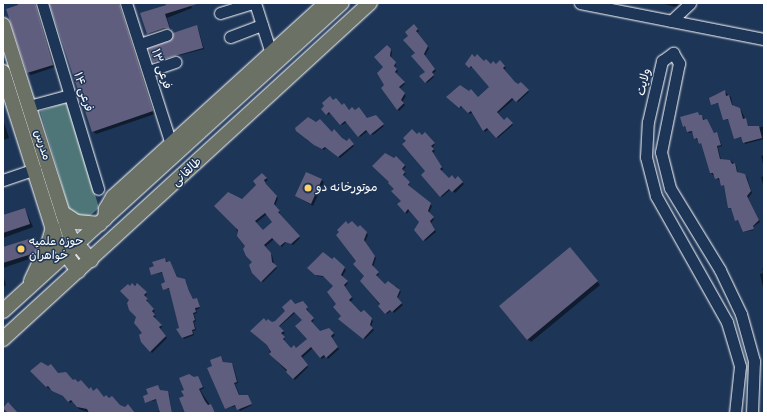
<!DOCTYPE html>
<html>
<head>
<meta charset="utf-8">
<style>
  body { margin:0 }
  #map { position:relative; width:767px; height:416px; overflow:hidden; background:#1d3557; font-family:Pangolin,"Playpen Sans Arabic",sans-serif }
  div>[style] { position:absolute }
  .green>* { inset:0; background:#4e7577 }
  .shadow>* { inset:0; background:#0007 }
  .building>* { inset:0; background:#605e7e }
  .roads { filter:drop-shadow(0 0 1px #fff) drop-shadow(0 0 1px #fff) }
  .minor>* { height:11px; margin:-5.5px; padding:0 5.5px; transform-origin:5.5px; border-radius:5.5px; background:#1d3557 }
  .major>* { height:14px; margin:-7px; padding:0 7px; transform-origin:7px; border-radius:7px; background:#6b7165 }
  .dots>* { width:11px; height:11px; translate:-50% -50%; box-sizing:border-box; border:2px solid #1d3557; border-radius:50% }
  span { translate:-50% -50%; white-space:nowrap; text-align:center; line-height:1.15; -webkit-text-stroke:3px #1d3557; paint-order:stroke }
  .street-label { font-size:12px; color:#fff }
  .poi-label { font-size:12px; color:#fff }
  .left { translate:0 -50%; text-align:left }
  .frame { position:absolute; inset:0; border:4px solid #fff; pointer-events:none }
</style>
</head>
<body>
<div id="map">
  <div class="green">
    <i style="clip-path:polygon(68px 102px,99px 208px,75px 229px,40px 111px)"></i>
  </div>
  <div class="shadow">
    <i style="clip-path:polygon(18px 3px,39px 3px,38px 9px,55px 67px,31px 75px,28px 72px)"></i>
    <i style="clip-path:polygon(50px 3px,123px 3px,122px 5px,155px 114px,96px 134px,93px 131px)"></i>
    <i style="clip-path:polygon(171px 3px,190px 3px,192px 8px,167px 18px,171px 30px,149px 35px,141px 14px)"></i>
    <i style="clip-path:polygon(661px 3px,681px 3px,676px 7px)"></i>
    <i style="clip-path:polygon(414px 25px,419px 31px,416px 33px,429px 48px,425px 56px,436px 71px,432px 74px,434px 77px,427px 83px,421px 76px,426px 72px,410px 36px)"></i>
    <i style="clip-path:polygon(198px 28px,204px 49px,154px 62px,169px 42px)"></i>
    <i style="clip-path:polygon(387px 46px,392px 52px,391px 59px,396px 65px,395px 68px,398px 71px,395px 74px,405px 84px,399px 89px,406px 96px,402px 102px,405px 105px,399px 111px,383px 88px,385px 85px)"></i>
    <i style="clip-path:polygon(475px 58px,491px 65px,496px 65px,500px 62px,506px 68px,503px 70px,518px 86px,521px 83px,529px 92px,518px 102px,514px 99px,498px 113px,504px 121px,507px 119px,513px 125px,498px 138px,489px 129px,485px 132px,473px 112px,470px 114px,463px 106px,461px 108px,448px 97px,478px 98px,491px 87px,473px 66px,471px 68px,466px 64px)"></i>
    <i style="clip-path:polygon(725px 92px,731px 97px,733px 107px,741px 110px,749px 127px,754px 129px,764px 126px,764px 139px,745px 144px,743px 138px,734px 138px,729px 120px,724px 119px,720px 104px,712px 104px,714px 95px)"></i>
    <i style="clip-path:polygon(333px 101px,367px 119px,376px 116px,384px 126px,373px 135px,368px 131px,360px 137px,347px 122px,342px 125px,331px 112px,328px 115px,322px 109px)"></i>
    <i style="clip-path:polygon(702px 116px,709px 129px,718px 135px,722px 146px,718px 147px,721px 160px,730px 160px,736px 165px,738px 173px,747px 177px,752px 193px,748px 198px,760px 222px,753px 227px,754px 230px,744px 232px,740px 221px,736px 220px,733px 209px,729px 208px,725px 186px,711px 173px,702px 144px,695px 138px,693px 132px,689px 133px,684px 126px)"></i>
    <i style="clip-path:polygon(3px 119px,9px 138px,3px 140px)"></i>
    <i style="clip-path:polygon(297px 128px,332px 133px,347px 142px,349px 140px,354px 146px,340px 158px,327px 147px,324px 150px,311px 140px,308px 141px)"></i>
    <i style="clip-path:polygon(425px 133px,435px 144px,432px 148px,435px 151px,433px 153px,443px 169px,441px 171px,449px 180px,458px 178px,464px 184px,455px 193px,451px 189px,442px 197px,423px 175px,426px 171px,417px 135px,422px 136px)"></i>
    <i style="clip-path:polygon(764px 155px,764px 167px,761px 156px)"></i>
    <i style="clip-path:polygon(396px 157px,406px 167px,402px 171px,406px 174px,403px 176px,410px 184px,408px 186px,432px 206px,429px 213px,434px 219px,431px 223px,436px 232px,425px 241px,415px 230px,420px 222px,410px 209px,407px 214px,398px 204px,402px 201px,395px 189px,394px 160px)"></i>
    <i style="clip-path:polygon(evenodd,262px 174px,268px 180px,265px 182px,267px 187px,278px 198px,275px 206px,280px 212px,279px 214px,300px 238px,293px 245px,286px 242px,282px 247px,274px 239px,265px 247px,272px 255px,274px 264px,277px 268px,263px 282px,253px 272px,253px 262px,247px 246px,240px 239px,234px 223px,242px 200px,258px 185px,262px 174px,267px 214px,274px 222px,263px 231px,256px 223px,267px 214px)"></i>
    <i style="clip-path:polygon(764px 176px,764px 188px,761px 177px)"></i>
    <i style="clip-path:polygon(321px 180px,324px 182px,313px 206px,296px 196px)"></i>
    <i style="clip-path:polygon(25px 209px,33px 227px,3px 238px,3px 216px)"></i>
    <i style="clip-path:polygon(348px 225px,358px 228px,360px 226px,368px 235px,365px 242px,376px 258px,373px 267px,379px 274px,376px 277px,385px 285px,393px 289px,396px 286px,401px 292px,397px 299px,403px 305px,394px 313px,392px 310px,387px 314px,361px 281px,366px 276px,358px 261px)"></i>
    <i style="clip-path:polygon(35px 238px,41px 250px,38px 256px,3px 268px,3px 248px)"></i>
    <i style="clip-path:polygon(573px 252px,600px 285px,531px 342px,527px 339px)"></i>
    <i style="clip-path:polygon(334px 258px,346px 270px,342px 277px,348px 283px,345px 287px,353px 299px,350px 302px,373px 321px,371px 327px,374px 330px,365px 339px,339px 319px,343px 316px,337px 304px,334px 286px,325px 277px,317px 276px,309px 268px)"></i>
    <i style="clip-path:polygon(164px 259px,171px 264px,178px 278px,186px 281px,190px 294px,194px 300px,198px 301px,200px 308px,196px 310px,197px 313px,194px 314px,196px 321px,194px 322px,196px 330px,193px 331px,194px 335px,184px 339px,177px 330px,180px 329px,170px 289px,163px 289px,166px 283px,163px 273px,152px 274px,155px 267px)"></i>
    <i style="clip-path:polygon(762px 268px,764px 268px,764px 292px,760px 274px,764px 273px)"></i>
    <i style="clip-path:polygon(3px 275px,6px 285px,3px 287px)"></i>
    <i style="clip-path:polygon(137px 284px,147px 294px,145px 297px,148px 301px,147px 302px,155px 311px,152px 313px,156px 317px,154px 318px,162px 327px,160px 329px,167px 338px,152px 353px,142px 342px,143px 333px,136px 326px,135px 320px,138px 317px,131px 300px,130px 287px)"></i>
    <i style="clip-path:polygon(evenodd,303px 302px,314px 320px,311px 323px,320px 333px,329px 329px,335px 335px,332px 338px,339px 349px,328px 359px,326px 356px,322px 359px,313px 348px,302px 358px,308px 367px,295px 380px,270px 354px,266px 322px,275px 322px,295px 305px,303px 302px,296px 312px,303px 320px,308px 339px,296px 349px,291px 349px,283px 341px,285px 339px,282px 335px,285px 333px,279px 327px,296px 312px)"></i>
    <i style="clip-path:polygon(222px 358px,224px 364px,233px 365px,238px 383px,235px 384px,240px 396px,249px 398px,252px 405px,240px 411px,237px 406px,226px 408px,213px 366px)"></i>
    <i style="clip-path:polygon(32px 371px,58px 374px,134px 413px,91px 413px,79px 409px,73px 401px,70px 403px,65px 397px,48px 388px)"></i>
    <i style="clip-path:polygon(198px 377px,204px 388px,200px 390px,215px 413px,186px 413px,185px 390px)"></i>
    <i style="clip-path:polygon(158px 386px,160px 392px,169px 394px,172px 413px,153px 413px,160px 411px,157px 400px,146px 402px)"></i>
  </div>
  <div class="building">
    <i style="clip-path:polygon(17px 3px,35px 3px,53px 65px,27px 73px,6px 9px,18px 5px)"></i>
    <i style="clip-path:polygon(49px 3px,119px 3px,153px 111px,92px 132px)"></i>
    <i style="clip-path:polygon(165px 3px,197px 4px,165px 14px,170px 29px,164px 28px,147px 34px,140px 13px,166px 5px)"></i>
    <i style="clip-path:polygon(414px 24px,418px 29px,416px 31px,428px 46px,424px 54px,435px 69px,432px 72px,434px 75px,425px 83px,419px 76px,425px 72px,411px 56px,415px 53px,403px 40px,408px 36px,405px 32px)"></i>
    <i style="clip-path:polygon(197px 25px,203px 48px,153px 62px,149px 48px,169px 41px,173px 33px)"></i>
    <i style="clip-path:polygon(387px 45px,391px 49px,390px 56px,396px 62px,394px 66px,397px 69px,395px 72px,405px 82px,399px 87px,405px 93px,401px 100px,404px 103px,397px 110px,381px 88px,384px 85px,377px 73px,383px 67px,374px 57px)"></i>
    <i style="clip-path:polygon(472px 54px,475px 57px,477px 54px,484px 61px,486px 59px,491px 64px,493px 61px,496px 64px,500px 60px,505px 66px,503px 68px,515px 82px,518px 84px,521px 82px,529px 90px,516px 102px,512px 98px,497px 112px,504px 120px,507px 117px,513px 123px,496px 138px,487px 128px,483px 131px,471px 111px,468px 113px,461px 106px,459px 108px,446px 97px,460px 85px,469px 91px,471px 89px,478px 97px,489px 87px,471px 66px,469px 68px,465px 64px)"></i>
    <i style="clip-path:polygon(725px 90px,726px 96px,729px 95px,732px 105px,740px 108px,743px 119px,746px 118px,748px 126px,759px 126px,762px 138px,743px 143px,741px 137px,734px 139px,728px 119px,723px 120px,718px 103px,711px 105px,709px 98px)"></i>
    <i style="clip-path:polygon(330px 96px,333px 100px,336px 98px,342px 105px,344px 103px,349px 110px,352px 107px,355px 110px,359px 107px,367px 118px,376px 115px,384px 124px,370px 135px,366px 130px,358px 137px,345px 121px,340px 125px,329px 112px,326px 115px,321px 109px,324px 106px,322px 103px)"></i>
    <i style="clip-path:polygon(698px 112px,699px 115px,702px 115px,703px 120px,707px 119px,714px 133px,717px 132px,721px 145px,717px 146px,720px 159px,730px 160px,732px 164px,735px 163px,737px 172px,745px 174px,751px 191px,747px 196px,759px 220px,753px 226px,754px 229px,743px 232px,738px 220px,735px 221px,731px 208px,728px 208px,724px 185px,721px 186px,719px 178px,715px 179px,713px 173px,710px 173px,701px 143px,699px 144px,697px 138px,694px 139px,692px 131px,687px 132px,685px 126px,683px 127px,680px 117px)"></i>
    <i style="clip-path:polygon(308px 117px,316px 122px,320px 119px,332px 132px,334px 129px,342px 138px,347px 141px,349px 138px,354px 144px,338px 157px,325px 147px,322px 149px,314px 145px,296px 131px,295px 128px)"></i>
    <i style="clip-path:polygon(412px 129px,417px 134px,419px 132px,422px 135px,425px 132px,435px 143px,431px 146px,434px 149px,432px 151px,442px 167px,440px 169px,449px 178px,452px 175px,455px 179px,458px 176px,463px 182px,452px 192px,449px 189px,440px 197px,421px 175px,425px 171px,402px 144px,406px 141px,403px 138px)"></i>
    <i style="clip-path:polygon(385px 153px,394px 158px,396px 156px,405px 165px,402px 169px,405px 172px,403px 175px,410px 182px,408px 185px,431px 203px,428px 211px,434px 217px,430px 221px,435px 230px,423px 241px,414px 230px,419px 222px,408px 209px,405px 213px,397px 204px,401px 201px,391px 191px,394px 189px,388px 183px,389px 182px,372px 166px)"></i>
    <i style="clip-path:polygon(306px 172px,322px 179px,311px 204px,295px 196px)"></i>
    <i style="clip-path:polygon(evenodd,262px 173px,267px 178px,264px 180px,266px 184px,277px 196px,274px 204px,280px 211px,278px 212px,300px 236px,291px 244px,285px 242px,280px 246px,272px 238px,264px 245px,271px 253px,272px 262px,277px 266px,261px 282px,252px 273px,249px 265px,252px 262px,246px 256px,243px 249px,245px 246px,237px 236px,238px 230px,214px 206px,228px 192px,242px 199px,256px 185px,253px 181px,262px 173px,265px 213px,272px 222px,263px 230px,255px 221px,265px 213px)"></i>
    <i style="clip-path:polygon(25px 208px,30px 224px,3px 233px,3px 215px)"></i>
    <i style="clip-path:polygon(346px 221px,348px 224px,352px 221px,358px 227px,360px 225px,367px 232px,364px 240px,375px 256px,372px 265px,379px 272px,376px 275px,385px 284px,388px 281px,400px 290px,397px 297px,402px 303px,392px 312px,390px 310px,385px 314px,378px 306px,380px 304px,360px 281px,364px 276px,353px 264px,356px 261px,336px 235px,339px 232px,337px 230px)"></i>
    <i style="clip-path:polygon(35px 237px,38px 246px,35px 253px,3px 263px,3px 247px)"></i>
    <i style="clip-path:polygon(570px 247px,598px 281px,527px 340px,499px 306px)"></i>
    <i style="clip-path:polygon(323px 252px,332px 259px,334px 257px,345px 267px,341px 275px,348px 281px,344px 285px,352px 297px,349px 300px,361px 312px,364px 310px,372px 318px,370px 325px,373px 328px,363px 339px,338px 319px,341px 316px,333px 307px,336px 304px,327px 292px,333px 286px,323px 276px,315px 275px,307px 268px)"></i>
    <i style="clip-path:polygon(165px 258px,166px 262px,170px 261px,177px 277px,185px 279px,189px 291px,193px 299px,197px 298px,200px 307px,195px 308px,196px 312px,193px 313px,195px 320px,193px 321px,195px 329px,192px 330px,193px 334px,182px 338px,176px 329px,179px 328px,169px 288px,163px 290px,161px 284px,165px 282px,162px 272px,151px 275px,149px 268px,154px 266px,152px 262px)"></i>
    <i style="clip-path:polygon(132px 283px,135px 286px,137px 283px,147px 292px,144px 295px,148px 299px,146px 300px,154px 309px,152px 311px,155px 315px,153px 316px,162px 325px,159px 327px,166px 336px,150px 352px,141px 342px,139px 335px,142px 333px,134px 323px,136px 317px,129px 310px,127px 303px,129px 300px,120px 291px,128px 284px,130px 286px)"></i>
    <i style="clip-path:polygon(evenodd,291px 299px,295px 304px,303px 301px,308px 307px,306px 309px,314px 318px,311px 321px,320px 331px,329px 328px,334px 333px,331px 336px,338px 347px,326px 358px,324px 355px,320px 358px,311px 347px,301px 356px,308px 365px,293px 379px,286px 372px,287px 370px,269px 354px,271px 352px,267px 345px,250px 331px,264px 318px,266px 321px,268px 319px,272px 322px,275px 321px,285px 311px,282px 307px,291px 299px,294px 312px,302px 320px,295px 326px,307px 339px,296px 348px,294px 345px,291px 348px,283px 339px,285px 337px,281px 333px,284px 331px,279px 326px,294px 312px)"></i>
    <i style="clip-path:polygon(221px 356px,223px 362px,232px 363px,237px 382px,234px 383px,239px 395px,248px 395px,252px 404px,237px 410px,235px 405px,225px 409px,207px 368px,212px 366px,210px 360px)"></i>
    <i style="clip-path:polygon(41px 362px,48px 366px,51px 364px,58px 373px,66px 372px,73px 380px,75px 379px,78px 382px,81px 380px,89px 389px,91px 387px,93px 391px,97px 388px,104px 397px,106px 395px,109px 398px,112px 396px,120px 405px,125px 407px,128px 404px,135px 413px,89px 413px,87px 409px,77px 407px,71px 400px,68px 402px,63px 396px,52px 391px,48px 386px,46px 387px,30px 371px)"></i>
    <i style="clip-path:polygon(189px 374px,194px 377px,198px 376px,203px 387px,199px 389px,205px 401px,208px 405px,211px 404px,215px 413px,185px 413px,179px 398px,184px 396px,181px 391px,184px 390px,179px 378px)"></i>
    <i style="clip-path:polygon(158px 385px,160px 390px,168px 391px,172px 413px,160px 413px,156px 399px,145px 403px,143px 396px,148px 394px,146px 389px)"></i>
    <i style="clip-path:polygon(8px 402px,18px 413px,8px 413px,3px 408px)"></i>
  </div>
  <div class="roads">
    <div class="minor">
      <i style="left:42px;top:3px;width:194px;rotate:73.2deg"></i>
      <i style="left:126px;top:3px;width:148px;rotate:72.3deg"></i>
      <i style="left:255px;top:3px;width:52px;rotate:72.3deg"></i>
      <i style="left:580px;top:3px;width:187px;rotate:11.1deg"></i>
      <i style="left:220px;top:13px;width:34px;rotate:-17deg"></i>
      <i style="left:671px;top:21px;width:26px;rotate:-43deg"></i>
      <i style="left:230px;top:37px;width:34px;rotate:-21deg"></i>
      <i style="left:140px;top:44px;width:28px;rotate:-19deg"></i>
      <i style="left:149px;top:71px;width:28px;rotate:-19deg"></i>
      <i style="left:29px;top:106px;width:42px;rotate:-15deg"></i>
      <i style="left:3px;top:180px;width:34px;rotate:-19deg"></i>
      <i style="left:735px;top:413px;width:47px;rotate:-83.9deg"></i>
      <i style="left:740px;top:366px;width:46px;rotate:-106.5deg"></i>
      <i style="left:727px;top:322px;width:145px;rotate:-119.4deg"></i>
      <i style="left:656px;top:196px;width:40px;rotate:-104.4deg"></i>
      <i style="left:646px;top:157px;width:35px;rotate:-87deg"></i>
      <i style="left:648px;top:122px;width:63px;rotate:-77.1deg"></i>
      <i style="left:662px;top:61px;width:14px;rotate:-36deg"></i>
      <i style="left:673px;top:53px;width:12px;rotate:59deg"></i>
      <i style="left:679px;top:63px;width:91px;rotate:101.4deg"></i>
      <i style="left:661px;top:152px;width:37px;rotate:76deg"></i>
      <i style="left:670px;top:188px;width:96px;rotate:58.6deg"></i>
      <i style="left:720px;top:270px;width:49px;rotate:64.5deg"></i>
      <i style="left:741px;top:314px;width:49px;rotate:74.5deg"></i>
      <i style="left:754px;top:361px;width:52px;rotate:92.2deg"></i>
    </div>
    <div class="major">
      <i style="left:3px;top:25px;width:221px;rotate:72.4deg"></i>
      <i style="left:70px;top:236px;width:32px;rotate:49deg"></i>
      <i style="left:3px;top:72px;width:178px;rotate:72.4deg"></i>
      <i style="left:57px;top:242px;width:36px;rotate:54deg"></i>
      <i style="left:63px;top:213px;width:17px;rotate:33deg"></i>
      <i style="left:77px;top:222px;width:23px;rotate:5deg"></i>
      <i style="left:105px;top:219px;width:10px;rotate:-84deg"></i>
      <i style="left:106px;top:209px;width:14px;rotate:-60deg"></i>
      <i style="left:113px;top:197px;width:288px;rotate:-42.3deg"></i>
      <i style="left:31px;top:281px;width:40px;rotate:-65deg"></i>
      <i style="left:48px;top:245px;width:18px;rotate:-74deg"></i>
      <i style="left:3px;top:311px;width:458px;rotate:-42.3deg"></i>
      <i style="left:3px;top:339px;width:498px;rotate:-42.5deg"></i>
    </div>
  </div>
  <div class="dots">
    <i style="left:308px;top:188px;background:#ffd166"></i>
    <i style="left:21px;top:249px;background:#ffd166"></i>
  </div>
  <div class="street-label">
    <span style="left:161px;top:69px;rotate:72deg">فرعی ۱۳</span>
    <span style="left:644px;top:82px;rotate:-77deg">ولایت</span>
    <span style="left:83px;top:92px;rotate:73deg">فرعی ۱۴</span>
    <span style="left:42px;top:145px;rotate:72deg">مدرس</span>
    <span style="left:187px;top:172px;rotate:-43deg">طالقانی</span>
  </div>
  <div class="poi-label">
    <span class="left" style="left:316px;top:188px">موتورخانه دو</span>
    <span class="left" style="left:29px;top:249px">حوزه علمیه<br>خواهران</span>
  </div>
  <div class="frame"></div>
</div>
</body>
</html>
